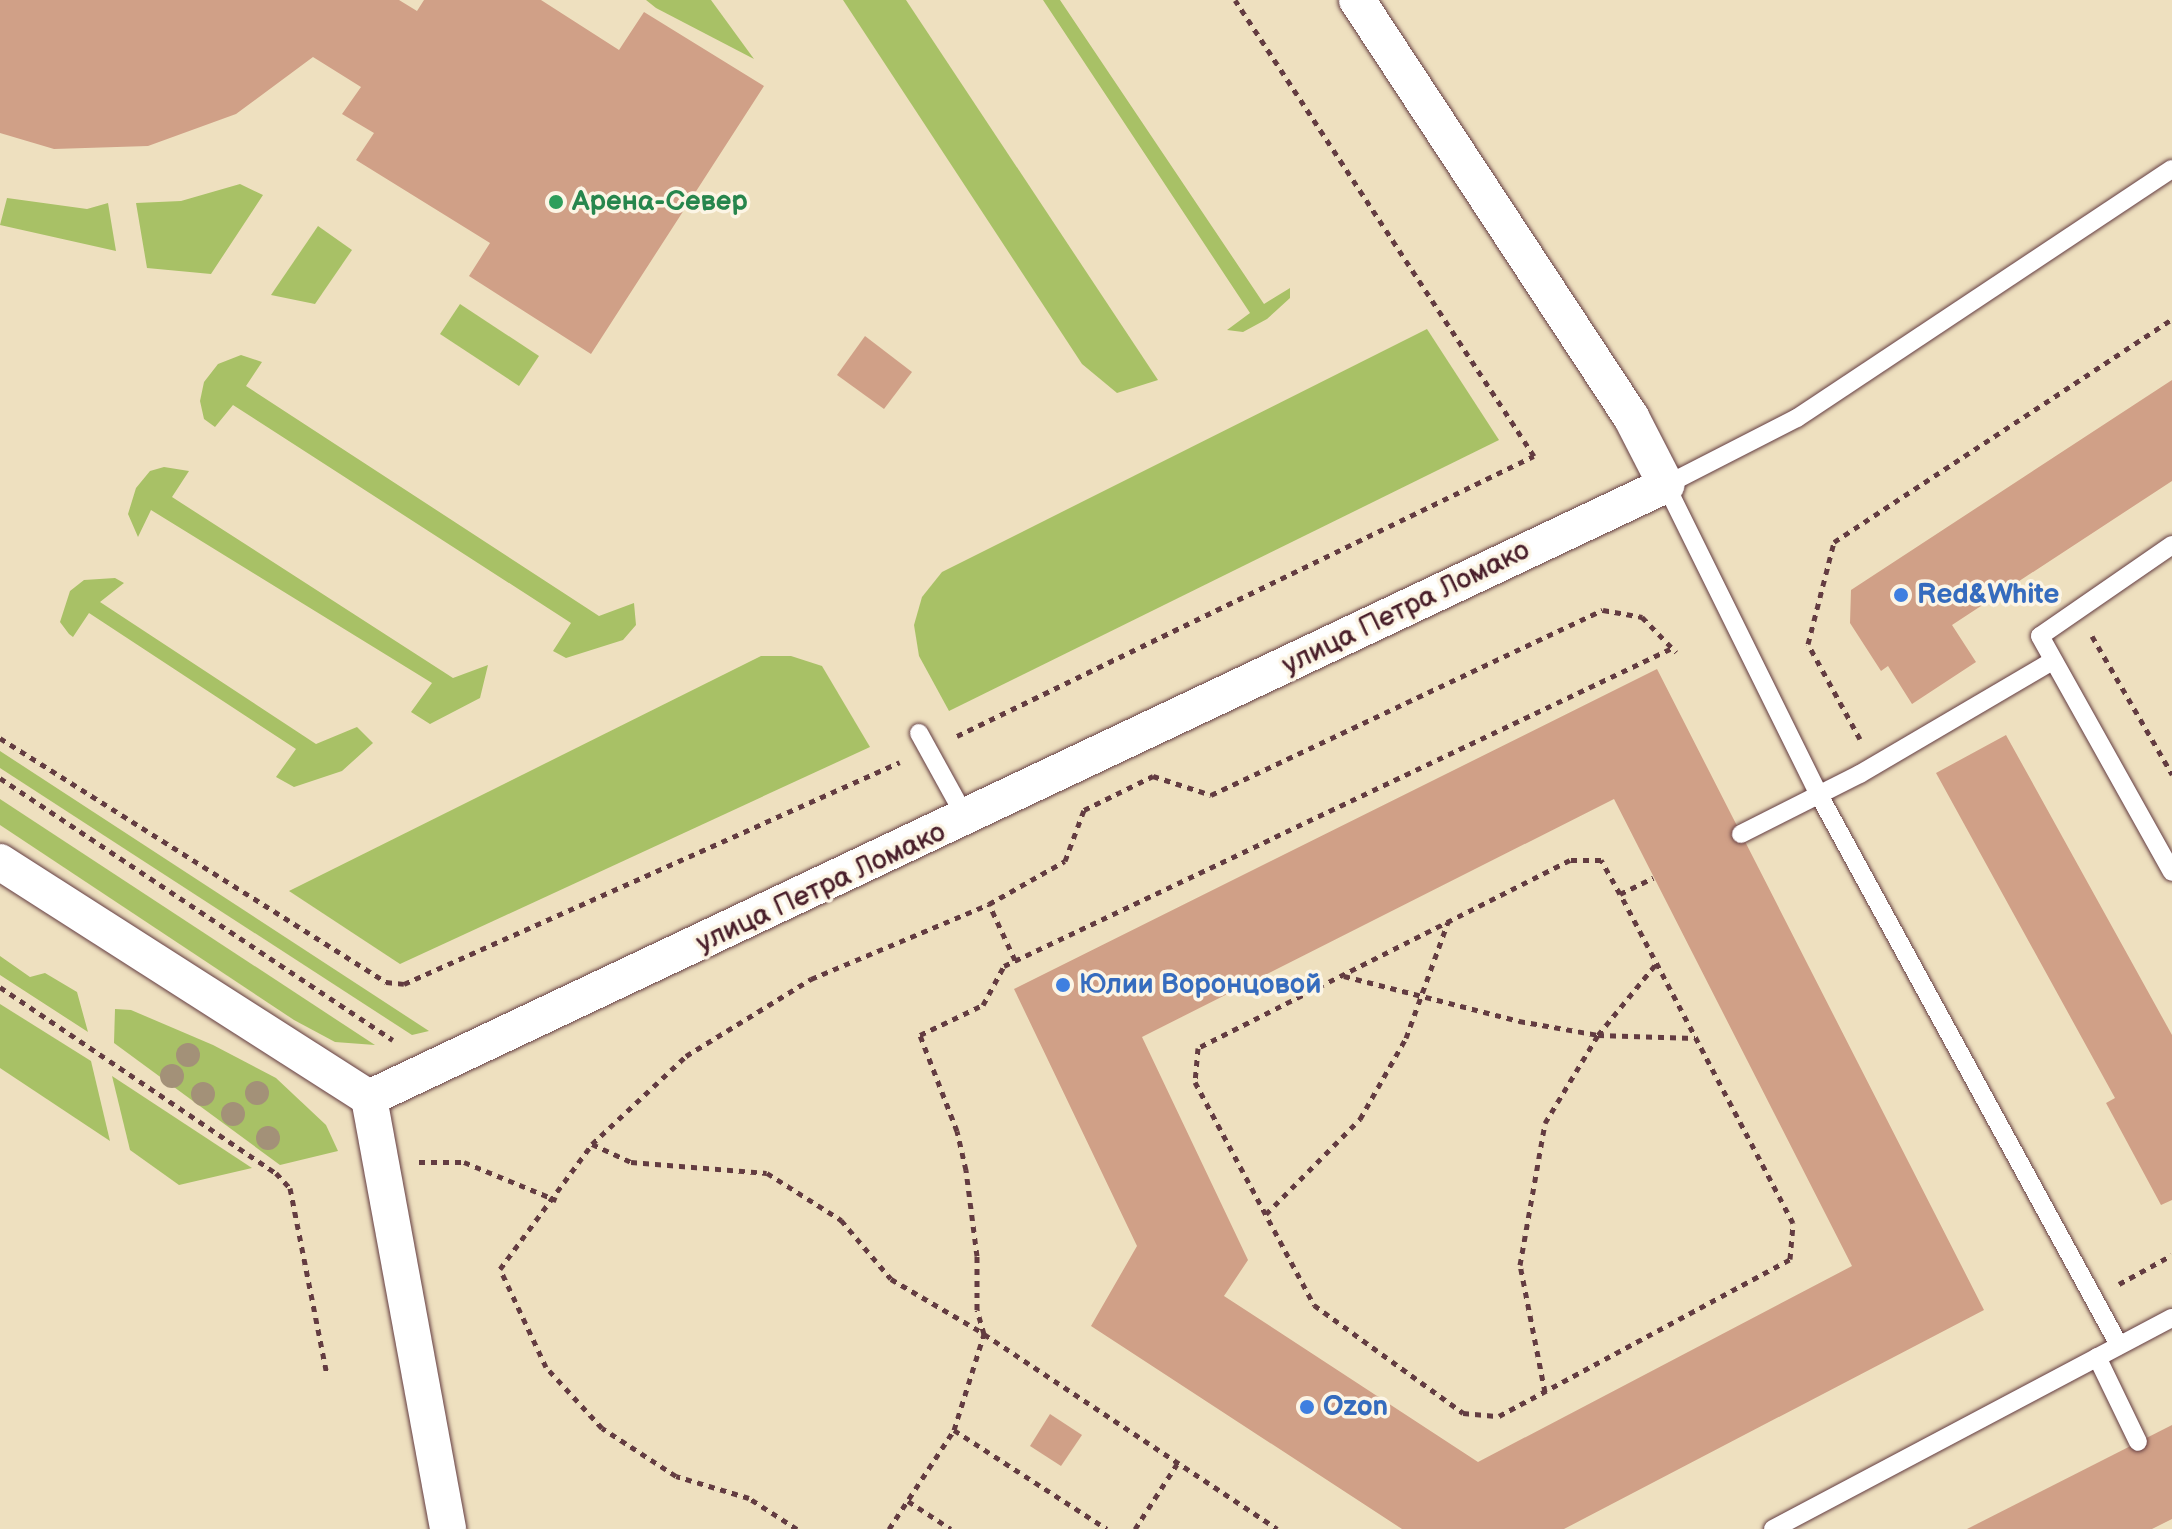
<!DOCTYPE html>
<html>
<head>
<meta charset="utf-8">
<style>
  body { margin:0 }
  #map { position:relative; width:2172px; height:1529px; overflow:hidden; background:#eee0bf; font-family:"Balsamiq Sans",sans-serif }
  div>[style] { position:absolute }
  .green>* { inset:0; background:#a8c166 }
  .building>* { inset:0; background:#d0a087 }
  .path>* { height:5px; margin-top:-2.5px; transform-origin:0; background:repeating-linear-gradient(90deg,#633c41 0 6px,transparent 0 12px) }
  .roads { filter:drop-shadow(0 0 2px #633c41) drop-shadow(0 0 2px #633c41) }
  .lane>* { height:18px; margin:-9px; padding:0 9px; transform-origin:9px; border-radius:9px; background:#fff }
  .street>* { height:36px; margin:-18px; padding:0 18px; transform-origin:18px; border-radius:18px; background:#fff }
  .trees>* { width:24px; height:24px; margin:-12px; border-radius:50%; background:#a39178 }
  .dots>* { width:22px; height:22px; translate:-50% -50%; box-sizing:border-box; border:4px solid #fcf5e5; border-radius:50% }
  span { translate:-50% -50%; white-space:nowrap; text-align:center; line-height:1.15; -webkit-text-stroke:7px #fcf5e5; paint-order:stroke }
  .leisure-label { font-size:28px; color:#27864d; font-weight:700 }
  .left { translate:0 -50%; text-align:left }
  .shop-label { font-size:28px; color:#366cbe; font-weight:700 }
  .street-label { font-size:28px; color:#4a1f2b }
</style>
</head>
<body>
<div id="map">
  <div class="green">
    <i style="clip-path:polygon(646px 0,711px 0,754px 59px,656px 8px)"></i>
    <i style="clip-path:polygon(843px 0,906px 0,1158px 380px,1117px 393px,1082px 364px)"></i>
    <i style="clip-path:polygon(1043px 0,1060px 0,1264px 304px,1290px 288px,1290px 298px,1267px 319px,1243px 332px,1227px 330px,1250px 313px)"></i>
    <i style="clip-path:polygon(240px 184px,263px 195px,211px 274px,147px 268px,136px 203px,181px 201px)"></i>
    <i style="clip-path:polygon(7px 198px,87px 209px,108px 203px,116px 251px,0 225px)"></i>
    <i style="clip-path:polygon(318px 226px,352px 250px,315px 304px,271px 295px)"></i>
    <i style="clip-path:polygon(460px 304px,539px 356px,519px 386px,440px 334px)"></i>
    <i style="clip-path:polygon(1427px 329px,1499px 440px,949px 711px,919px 656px,914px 625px,922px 597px,942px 572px)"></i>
    <i style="clip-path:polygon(241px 355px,262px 362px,246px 386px,599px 616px,634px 603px,636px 625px,623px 640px,566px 658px,553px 651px,571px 623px,233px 405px,215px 427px,204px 419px,200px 401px,204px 382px,218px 364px)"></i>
    <i style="clip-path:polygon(164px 467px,189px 471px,172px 497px,453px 678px,488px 665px,480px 698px,430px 724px,411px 712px,432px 683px,151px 510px,138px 537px,128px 514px,136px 488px,150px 471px)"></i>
    <i style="clip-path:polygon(115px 578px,124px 583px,100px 602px,316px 744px,357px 727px,373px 743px,342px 771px,294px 787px,276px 777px,296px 749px,89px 613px,73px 637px,69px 634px,60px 622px,70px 591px,84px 580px)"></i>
    <i style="clip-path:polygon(761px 656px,791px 656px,822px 666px,870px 747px,400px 964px,289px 891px)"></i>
    <i style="clip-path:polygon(0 751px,429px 1031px,412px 1035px,0 768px)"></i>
    <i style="clip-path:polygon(0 799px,375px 1045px,335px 1042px,294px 1020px,0 825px)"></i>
    <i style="clip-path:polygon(0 956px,30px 977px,45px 973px,77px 992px,88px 1032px,0 975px)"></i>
    <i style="clip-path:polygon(0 1004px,91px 1061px,110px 1141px,0 1068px)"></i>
    <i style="clip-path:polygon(115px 1009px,131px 1010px,213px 1045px,276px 1078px,326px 1125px,338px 1151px,280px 1165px,114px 1043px)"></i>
    <i style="clip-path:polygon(112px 1076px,252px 1168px,179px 1185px,130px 1150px)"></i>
  </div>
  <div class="building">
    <i style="clip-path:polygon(0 0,399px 0,417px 11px,424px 0,541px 0,619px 50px,644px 12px,764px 86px,591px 354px,469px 276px,490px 243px,356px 160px,374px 133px,342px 114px,361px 87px,313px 57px,236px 114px,148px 146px,54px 149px,0 133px)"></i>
    <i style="clip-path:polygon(865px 336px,912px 372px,884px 409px,837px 375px)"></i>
    <i style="clip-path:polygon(2172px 380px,2172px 481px,1952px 625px,1976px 662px,1912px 704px,1888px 666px,1881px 671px,1850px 623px,1851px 590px)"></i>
    <i style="clip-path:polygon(evenodd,1657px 669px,1984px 1310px,1564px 1529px,1402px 1529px,1091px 1326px,1137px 1246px,1014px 989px,1657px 669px,1614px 799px,1852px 1266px,1478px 1462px,1224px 1296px,1248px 1260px,1142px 1037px,1614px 799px)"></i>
    <i style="clip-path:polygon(2006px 735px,2172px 1035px,2172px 1200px,2161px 1205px,2106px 1103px,2115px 1098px,1936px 773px)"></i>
    <i style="clip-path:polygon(1050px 1414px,1082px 1435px,1061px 1466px,1030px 1446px)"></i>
    <i style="clip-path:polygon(2172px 1425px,2172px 1519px,2152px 1529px,1967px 1529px)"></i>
  </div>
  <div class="path">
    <i style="left:2092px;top:636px;width:160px;rotate:59.9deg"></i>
    <i style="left:957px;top:736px;width:641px;rotate:-25.89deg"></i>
    <i style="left:1534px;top:456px;width:545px;rotate:-123.25deg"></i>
    <i style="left:0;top:738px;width:457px;rotate:32.3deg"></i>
    <i style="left:386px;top:982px;width:18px;rotate:6deg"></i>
    <i style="left:404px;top:984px;width:543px;rotate:-24.11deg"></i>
    <i style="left:1860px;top:739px;width:108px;rotate:-118.7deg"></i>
    <i style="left:1808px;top:644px;width:105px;rotate:-75.7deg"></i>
    <i style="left:1834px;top:542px;width:405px;rotate:-33.4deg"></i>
    <i style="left:0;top:778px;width:472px;rotate:33.7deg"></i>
    <i style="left:1620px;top:894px;width:39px;rotate:-119deg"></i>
    <i style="left:1601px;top:860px;width:31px;rotate:180deg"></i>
    <i style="left:1570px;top:860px;width:417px;rotate:153.2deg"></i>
    <i style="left:1198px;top:1048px;width:34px;rotate:95deg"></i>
    <i style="left:1195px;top:1082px;width:253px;rotate:61.9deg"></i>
    <i style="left:1314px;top:1305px;width:184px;rotate:35.9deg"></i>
    <i style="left:1463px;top:1413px;width:36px;rotate:5deg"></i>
    <i style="left:1499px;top:1416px;width:331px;rotate:-28.3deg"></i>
    <i style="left:1790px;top:1259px;width:36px;rotate:-85deg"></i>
    <i style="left:1793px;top:1223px;width:372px;rotate:-117.7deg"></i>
    <i style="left:1620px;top:894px;width:37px;rotate:-26deg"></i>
    <i style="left:1015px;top:960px;width:62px;rotate:-114.9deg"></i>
    <i style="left:989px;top:904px;width:87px;rotate:-29.5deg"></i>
    <i style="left:1065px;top:861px;width:54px;rotate:-69.6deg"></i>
    <i style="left:1084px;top:810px;width:77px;rotate:-26.2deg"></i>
    <i style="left:1153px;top:776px;width:61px;rotate:18.1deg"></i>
    <i style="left:1211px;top:795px;width:433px;rotate:-25.3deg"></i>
    <i style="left:1603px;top:610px;width:40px;rotate:10deg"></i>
    <i style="left:1642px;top:617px;width:49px;rotate:45.8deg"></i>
    <i style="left:1344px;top:976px;width:181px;rotate:14.4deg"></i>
    <i style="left:1519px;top:1021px;width:80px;rotate:10deg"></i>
    <i style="left:1598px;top:1035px;width:97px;rotate:1.8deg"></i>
    <i style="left:0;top:987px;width:333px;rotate:34deg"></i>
    <i style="left:276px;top:1173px;width:21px;rotate:47deg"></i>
    <i style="left:290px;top:1188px;width:191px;rotate:78.8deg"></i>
    <i style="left:592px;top:1144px;width:129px;rotate:-43.1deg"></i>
    <i style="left:686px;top:1056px;width:147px;rotate:-31.6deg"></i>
    <i style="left:811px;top:979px;width:193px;rotate:-22.8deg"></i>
    <i style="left:419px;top:1162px;width:45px"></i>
    <i style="left:464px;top:1162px;width:100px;rotate:22.4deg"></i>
    <i style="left:1266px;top:1214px;width:134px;rotate:-45.3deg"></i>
    <i style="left:1360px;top:1119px;width:93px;rotate:-60.4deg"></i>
    <i style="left:1406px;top:1038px;width:123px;rotate:-70.1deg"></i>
    <i style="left:2119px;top:1284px;width:60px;rotate:-28.7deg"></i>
    <i style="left:984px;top:1334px;width:25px;rotate:-106deg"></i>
    <i style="left:977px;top:1310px;width:54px;rotate:-90deg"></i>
    <i style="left:977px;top:1256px;width:87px;rotate:-97.3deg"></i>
    <i style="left:966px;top:1170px;width:40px;rotate:-103deg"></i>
    <i style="left:957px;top:1131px;width:103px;rotate:-111.1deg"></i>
    <i style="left:920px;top:1035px;width:70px;rotate:-25.5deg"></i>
    <i style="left:983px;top:1005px;width:44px;rotate:-61.7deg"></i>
    <i style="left:1004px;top:966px;width:740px;rotate:-25.46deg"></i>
    <i style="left:1545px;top:1392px;width:129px;rotate:-101.1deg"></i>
    <i style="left:1520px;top:1265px;width:144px;rotate:-80deg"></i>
    <i style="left:1545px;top:1123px;width:103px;rotate:-58.9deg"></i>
    <i style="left:1598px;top:1035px;width:92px;rotate:-50.8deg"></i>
    <i style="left:954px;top:1430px;width:182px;rotate:32.9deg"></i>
    <i style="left:908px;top:1501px;width:51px;rotate:33.1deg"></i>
    <i style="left:797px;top:1529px;width:57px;rotate:-147.1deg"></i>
    <i style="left:749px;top:1498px;width:76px;rotate:-163.2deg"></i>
    <i style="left:676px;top:1476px;width:88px;rotate:-147deg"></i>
    <i style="left:602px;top:1428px;width:83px;rotate:-132.6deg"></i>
    <i style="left:546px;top:1367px;width:108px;rotate:-115.1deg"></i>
    <i style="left:500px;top:1269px;width:155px;rotate:-53.6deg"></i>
    <i style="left:592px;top:1144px;width:43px;rotate:24.8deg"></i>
    <i style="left:631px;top:1162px;width:136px;rotate:4.6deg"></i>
    <i style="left:767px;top:1173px;width:88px;rotate:32.4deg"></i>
    <i style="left:841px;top:1220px;width:77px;rotate:49.7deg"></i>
    <i style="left:891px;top:1279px;width:107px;rotate:30.4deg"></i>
    <i style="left:889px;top:1529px;width:118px;rotate:-56.7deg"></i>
    <i style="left:954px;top:1430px;width:101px;rotate:-72.6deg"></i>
    <i style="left:984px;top:1334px;width:352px;rotate:33.6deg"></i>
    <i style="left:1135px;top:1529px;width:77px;rotate:-57.1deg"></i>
  </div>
  <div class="roads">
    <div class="lane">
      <i style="left:2172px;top:545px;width:160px;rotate:145.4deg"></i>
      <i style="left:2040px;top:636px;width:270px;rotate:60.8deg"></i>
      <i style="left:919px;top:733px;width:99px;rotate:61.1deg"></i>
      <i style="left:1741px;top:834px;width:133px;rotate:-26.8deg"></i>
      <i style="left:1860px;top:774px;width:221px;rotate:-30.4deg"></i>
      <i style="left:2119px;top:1345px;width:626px;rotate:-118.61deg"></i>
      <i style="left:1819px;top:795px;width:346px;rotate:-116.3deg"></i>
      <i style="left:1666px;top:485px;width:147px;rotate:-27.1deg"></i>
      <i style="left:1797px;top:418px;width:450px;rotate:-33.6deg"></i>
      <i style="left:2097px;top:1357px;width:94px;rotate:64.2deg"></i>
      <i style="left:1773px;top:1529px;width:451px;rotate:-27.9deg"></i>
    </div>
    <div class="street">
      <i style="left:0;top:862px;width:438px;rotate:32.6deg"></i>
      <i style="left:369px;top:1098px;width:1435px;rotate:-25.3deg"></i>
      <i style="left:1666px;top:485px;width:76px;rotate:-117.2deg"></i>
      <i style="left:1631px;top:417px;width:499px;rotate:-123.3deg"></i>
      <i style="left:369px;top:1098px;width:438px;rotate:79.6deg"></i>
    </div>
  </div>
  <div class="trees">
    <i style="left:188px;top:1055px"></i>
    <i style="left:172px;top:1076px"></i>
    <i style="left:257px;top:1093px"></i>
    <i style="left:203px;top:1094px"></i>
    <i style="left:233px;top:1114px"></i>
    <i style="left:268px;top:1138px"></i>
  </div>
  <div class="dots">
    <i style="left:556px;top:202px;background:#2e9e5b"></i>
    <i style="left:1901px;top:595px;background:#3f7fe0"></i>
    <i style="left:1063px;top:985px;background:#3f7fe0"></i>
    <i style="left:1307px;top:1407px;background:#3f7fe0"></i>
  </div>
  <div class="leisure-label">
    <span class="left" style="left:572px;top:202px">Арена-Север</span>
  </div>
  <div class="shop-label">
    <span class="left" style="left:1917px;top:595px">Red&amp;White</span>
    <span class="left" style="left:1079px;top:985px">Юлии Воронцовой</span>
    <span class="left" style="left:1323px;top:1407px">Ozon</span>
  </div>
  <div class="street-label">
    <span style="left:1406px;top:608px;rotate:-26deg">улица Петра Ломако</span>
    <span style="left:821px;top:888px;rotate:-25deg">улица Петра Ломако</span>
  </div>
</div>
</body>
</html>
